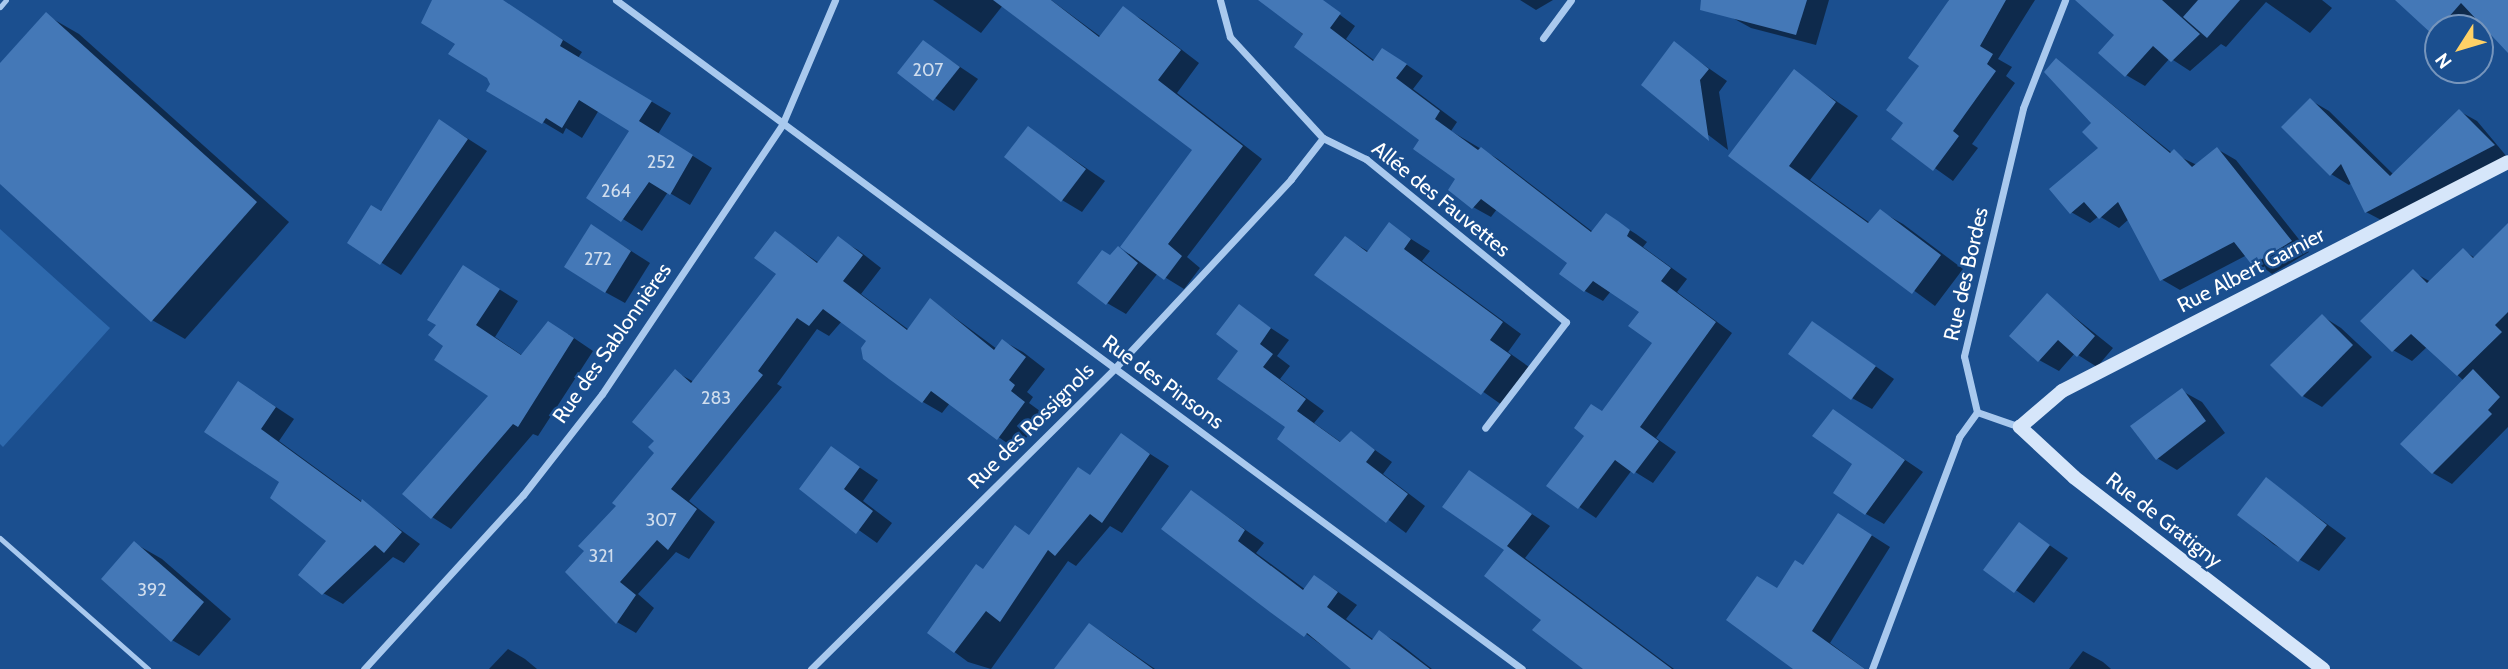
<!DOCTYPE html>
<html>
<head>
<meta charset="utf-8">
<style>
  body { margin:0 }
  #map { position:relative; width:2508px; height:669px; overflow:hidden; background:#1b4f8f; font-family:Cabin,sans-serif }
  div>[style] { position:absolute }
  .green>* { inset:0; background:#2e69ad }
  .shadow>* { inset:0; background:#0007 }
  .building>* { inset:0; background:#4478b7 }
  .lane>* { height:5px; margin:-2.5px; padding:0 2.5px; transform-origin:2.5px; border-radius:2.5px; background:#a9c9ee }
  .street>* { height:7px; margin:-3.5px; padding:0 3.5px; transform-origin:3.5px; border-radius:3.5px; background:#a9c9ee }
  .secondary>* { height:14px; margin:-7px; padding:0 7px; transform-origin:7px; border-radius:7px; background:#d6e6fa }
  span { translate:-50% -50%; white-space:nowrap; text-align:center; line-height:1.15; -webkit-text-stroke:5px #1b4f8f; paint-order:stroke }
  .number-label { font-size:18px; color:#d0dded }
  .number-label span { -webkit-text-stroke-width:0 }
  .street-label { font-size:21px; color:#fff }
  .north { position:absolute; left:2424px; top:14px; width:70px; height:70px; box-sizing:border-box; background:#1b4f8f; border:2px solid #7695bc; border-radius:50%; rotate:233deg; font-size:19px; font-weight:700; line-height:28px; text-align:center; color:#fff }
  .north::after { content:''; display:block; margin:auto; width:24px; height:32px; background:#ffd166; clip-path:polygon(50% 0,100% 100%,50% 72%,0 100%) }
</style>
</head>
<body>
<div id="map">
  <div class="green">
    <i style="clip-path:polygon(0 229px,110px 328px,3px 447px,0 444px)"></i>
  </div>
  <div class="shadow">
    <i style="clip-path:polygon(434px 0,500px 0,582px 52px,578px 58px,671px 113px,658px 134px,712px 168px,690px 205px,668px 192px,642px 231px,588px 197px,632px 130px,599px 110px,582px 138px,566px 128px,563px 134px,489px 90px,493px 84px,457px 43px)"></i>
    <i style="clip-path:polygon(933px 0,1007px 0,981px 33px)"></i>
    <i style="clip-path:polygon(1035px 0,1051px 0,1101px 37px,1123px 9px,1143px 20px,1199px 63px,1177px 93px,1262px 159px,1187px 257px,1200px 268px,1184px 289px,1158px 273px,1126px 314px,1107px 303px,1110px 257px,1118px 248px,1129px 254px,1194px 150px)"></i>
    <i style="clip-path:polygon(1264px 0,1320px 0,1355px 26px,1346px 39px,1375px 61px,1400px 60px,1423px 76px,1413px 89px,1457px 122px,1451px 131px,1498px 159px,1593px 232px,1606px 215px,1636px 234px,1647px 242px,1643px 247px,1687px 279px,1677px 292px,1732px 333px,1656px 438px,1676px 452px,1653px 483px,1632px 470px,1596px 518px,1548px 486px,1655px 342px,1641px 311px,1611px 291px,1603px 301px,1585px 291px,1561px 274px,1570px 262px,1497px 209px,1491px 217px,1473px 207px,1457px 179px,1422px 140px)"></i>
    <i style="clip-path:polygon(1520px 0,1553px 0,1536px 10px)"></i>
    <i style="clip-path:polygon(1735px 0,1829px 0,1816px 45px,1751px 28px,1731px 17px)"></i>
    <i style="clip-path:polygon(1949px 0,2035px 0,1998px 59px,2012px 67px,2006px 76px,2015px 83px,1972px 144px,1978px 148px,1953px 181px,1894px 139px,1906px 123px,1921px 66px)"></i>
    <i style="clip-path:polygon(2086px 0,2322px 0,2332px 8px,2310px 33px,2266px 2px,2226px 47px,2221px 44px,2190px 71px,2170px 58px,2145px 86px,2126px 75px,2117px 35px)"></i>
    <i style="clip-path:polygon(2398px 0,2508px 0,2508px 50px,2477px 17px,2467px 28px,2438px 28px,2438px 36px)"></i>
    <i style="clip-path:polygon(46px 15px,79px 34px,289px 222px,185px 339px,152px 320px,0 182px,0 66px)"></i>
    <i style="clip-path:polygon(923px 42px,978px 79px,954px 111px,899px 73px)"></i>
    <i style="clip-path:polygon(1674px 44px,1727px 81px,1719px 92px,1728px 150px,1643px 85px)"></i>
    <i style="clip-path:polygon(2057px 60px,2172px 153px,2197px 165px,2217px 149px,2236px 160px,2309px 252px,2272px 274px,2247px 255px,2180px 290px,2161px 279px,2129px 219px,2119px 228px,2099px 216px,2090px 223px,2071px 212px,2100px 148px,2093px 123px)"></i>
    <i style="clip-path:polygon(1794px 72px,1858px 116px,1810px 180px,1870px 223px,1880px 211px,1903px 224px,1963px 269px,1935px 306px,1731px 156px)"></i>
    <i style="clip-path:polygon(2310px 100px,2329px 111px,2394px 175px,2459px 111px,2477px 121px,2508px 158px,2385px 222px,2366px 212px,2352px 182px,2349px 185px,2331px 174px)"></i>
    <i style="clip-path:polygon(1028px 128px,1105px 181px,1082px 212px,1062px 200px)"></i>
    <i style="clip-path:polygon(459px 133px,487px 151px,401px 275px,349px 242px)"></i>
    <i style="clip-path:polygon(1389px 225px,1430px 251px,1422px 261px,1521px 334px,1508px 352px,1529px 367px,1502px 405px,1317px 275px,1346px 238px,1369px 252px)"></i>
    <i style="clip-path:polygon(592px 226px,650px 263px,625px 303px,605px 292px)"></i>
    <i style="clip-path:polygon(775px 233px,819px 263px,838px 239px,858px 250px,881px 268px,861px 294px,909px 330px,931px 300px,997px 349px,1003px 341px,1023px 352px,1045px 369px,1027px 392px,1033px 397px,1029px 403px,1044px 414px,1017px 450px,950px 403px,942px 413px,923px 402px,868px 341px,842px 321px,829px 336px,817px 329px,777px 384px,782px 387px,689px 501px,715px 522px,689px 559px,676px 552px,638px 594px,654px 608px,636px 633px,617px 622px,586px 551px,657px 452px,676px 372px,694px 382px,778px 274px)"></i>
    <i style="clip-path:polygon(2508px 242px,2508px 427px,2452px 484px,2433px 473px,2464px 381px,2427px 347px,2412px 361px,2393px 350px,2413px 272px,2431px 282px,2463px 250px,2475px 258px)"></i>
    <i style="clip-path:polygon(483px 279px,518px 301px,495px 337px,523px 356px,568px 334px,593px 351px,538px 436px,533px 434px,451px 529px,432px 517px,491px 396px,437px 360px)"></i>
    <i style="clip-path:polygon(2047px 295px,2113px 348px,2097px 367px,2075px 353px,2059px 371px,2039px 360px)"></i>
    <i style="clip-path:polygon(1239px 307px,1289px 340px,1277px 356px,1290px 366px,1280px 379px,1324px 411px,1314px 423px,1342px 443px,1351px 433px,1392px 462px,1383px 474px,1425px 506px,1406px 533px,1279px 438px,1288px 426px,1241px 350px)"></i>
    <i style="clip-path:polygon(2322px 316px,2341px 328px,2372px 357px,2322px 407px,2303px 396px)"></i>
    <i style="clip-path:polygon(1813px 323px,1894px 379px,1872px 409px,1852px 398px)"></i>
    <i style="clip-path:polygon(2182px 391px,2202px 402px,2225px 433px,2177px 470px,2157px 458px)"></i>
    <i style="clip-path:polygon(258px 395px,294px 419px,279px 441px,420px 544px,404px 563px,393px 557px,343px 604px,323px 593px,328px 541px,282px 482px,207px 431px)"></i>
    <i style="clip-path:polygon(1833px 411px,1923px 472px,1884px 524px,1866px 514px,1854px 464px)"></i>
    <i style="clip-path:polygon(1122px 436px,1169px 466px,1122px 533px,1110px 526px,1076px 566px,1068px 561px,991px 669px,968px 662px,929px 633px,984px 571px,1030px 536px,1092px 477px)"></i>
    <i style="clip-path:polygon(831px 448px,878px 480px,863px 501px,892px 523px,877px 543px,801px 489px)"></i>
    <i style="clip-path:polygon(1469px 472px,1550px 526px,1525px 558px,1674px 669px,1587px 669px,1507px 549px)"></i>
    <i style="clip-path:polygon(2267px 480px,2346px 538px,2319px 571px,2273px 544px,2239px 515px)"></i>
    <i style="clip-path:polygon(1192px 492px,1264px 543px,1256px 553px,1306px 590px,1315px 578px,1334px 589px,1357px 605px,1346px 619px,1374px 640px,1379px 632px,1399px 643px,1432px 669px,1354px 669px,1164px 529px)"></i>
    <i style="clip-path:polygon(2019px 524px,2068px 558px,2034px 603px,1986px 569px)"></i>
    <i style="clip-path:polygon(1857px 526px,1890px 547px,1830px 643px,1865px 669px,1796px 669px,1803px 567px)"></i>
    <i style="clip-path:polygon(134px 543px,162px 559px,231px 619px,199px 656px,172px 640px)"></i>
    <i style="clip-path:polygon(1090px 625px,1109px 637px,1155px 669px,1065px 669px)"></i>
    <i style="clip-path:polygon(508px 649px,525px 659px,537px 669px,489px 669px)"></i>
    <i style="clip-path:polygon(2083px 651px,2103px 662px,2111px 669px,2069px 669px)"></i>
  </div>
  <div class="building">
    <i style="clip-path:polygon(432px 0,503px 0,563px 40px,560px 46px,652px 101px,639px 121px,693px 155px,670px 195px,649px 182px,621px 222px,586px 198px,629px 131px,579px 100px,562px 128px,546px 118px,542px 124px,486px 91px,490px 84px,487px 78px,448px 54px,455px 44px,421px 23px)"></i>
    <i style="clip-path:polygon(993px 0,1051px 0,1099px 37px,1123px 6px,1181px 50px,1158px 80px,1243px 146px,1168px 244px,1182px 256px,1164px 280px,1120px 247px,1192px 150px)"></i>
    <i style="clip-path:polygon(1258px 0,1323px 0,1341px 13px,1330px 28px,1373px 61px,1382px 48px,1407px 64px,1396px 78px,1440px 111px,1435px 119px,1478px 150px,1481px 147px,1591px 232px,1606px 213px,1618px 221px,1630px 230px,1627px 236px,1671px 268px,1661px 281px,1716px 322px,1640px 427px,1659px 441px,1634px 474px,1615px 460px,1578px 509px,1546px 486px,1584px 436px,1574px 428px,1583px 415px,1591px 404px,1602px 411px,1652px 343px,1628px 326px,1639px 312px,1593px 281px,1584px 292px,1559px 274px,1567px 263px,1481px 199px,1472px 209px,1448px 190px,1455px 179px,1413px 149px,1419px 140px,1294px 47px,1303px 34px)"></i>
    <i style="clip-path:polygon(1701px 0,1807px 0,1796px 35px,1700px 10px)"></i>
    <i style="clip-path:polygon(1949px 0,2006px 0,1980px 46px,1993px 54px,1987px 64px,1996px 71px,1953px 131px,1959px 136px,1933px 171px,1891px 139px,1903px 123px,1886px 110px,1919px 66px,1908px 58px)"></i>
    <i style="clip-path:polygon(2075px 0,2162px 0,2200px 34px,2171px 62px,2153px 46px,2125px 77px,2098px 53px,2114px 35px)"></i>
    <i style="clip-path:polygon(2198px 0,2240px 0,2207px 38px,2183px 17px)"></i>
    <i style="clip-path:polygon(2395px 0,2508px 0,2508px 53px,2461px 3px,2433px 35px)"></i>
    <i style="clip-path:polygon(46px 12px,257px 202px,151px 322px,0 184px,0 63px)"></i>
    <i style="clip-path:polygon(923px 40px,960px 67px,933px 101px,897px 73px)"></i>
    <i style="clip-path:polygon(1674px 41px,1709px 69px,1700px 80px,1709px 141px,1641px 85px)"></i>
    <i style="clip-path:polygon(2056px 58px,2170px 153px,2174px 149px,2192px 167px,2217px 147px,2292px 241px,2252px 265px,2234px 242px,2160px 281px,2118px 202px,2099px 219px,2084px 202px,2070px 214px,2049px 189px,2098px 148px,2082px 132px,2091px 123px,2044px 72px)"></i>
    <i style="clip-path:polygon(1794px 69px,1836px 102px,1789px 166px,1868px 223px,1880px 209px,1941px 255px,1912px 294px,1728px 156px)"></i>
    <i style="clip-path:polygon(2310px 98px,2390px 176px,2459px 109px,2495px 145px,2365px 213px,2341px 164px,2330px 176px,2281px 127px)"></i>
    <i style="clip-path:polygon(439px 119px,468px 139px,380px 265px,347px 243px,371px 205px,381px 211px)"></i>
    <i style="clip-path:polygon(1028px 126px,1086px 169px,1061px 202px,1004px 157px)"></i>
    <i style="clip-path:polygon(1389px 222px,1411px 239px,1404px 249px,1503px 322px,1490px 340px,1511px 355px,1481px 395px,1314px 275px,1345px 236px,1367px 252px)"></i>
    <i style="clip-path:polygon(2508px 223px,2508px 312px,2495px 325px,2502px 332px,2457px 376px,2411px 334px,2392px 352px,2360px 321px,2413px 269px,2427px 283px,2463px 248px,2473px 258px)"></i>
    <i style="clip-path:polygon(591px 224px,631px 251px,605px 293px,564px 267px)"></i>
    <i style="clip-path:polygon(775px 231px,817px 263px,838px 236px,863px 255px,843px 281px,907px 330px,930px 298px,994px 350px,1002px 339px,1026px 357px,1009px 380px,1015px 385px,1011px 391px,1025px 402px,997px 440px,931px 391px,922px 403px,889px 379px,863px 359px,861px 348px,866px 341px,823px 309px,809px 326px,797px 318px,758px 371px,763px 375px,671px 489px,697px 509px,668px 550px,657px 540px,620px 582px,636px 595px,616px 624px,565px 572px,584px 551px,578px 546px,616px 506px,612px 503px,654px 453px,648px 447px,654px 441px,632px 422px,675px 369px,691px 383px,776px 274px,754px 258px)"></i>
    <i style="clip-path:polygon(1118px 246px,1138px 263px,1106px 305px,1077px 283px,1102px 250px,1110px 255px)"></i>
    <i style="clip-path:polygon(463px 265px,500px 289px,476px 325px,521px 355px,548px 321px,574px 338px,518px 427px,513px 424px,431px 519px,402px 494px,488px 396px,434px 360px,443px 346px,428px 335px,436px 325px,427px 320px)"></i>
    <i style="clip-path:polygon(2047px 293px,2095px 336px,2077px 357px,2058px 340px,2038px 362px,2009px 336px)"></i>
    <i style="clip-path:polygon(1239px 304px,1271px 328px,1260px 344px,1273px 354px,1263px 367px,1306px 399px,1297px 411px,1340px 442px,1351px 431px,1375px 450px,1366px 462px,1408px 494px,1386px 523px,1277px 439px,1285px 427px,1217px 379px,1238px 351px,1216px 334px)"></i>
    <i style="clip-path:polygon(2322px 314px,2353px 345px,2302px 397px,2270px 365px)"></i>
    <i style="clip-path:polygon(1812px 321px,1876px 366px,1851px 400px,1788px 354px)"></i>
    <i style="clip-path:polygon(2473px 369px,2500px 397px,2488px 410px,2492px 414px,2432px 474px,2400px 444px)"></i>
    <i style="clip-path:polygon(238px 381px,276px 407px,261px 429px,361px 502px,362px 499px,402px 532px,384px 553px,375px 545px,322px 595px,298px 575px,326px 541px,270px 498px,279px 482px,204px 432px)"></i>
    <i style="clip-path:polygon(2182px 388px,2206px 421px,2156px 460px,2130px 426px)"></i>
    <i style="clip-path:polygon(1833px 409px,1905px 460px,1865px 515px,1833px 493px,1852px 464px,1812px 436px)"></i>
    <i style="clip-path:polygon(1121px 433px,1150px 454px,1102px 523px,1090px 514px,1055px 556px,1048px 550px,1000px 622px,986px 611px,954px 653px,927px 633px,976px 564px,983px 569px,1015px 525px,1029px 535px,1078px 467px,1090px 475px)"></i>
    <i style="clip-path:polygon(831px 446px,860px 467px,844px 489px,873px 511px,856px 534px,799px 489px)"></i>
    <i style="clip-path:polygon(1469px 470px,1532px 514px,1507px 546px,1672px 669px,1583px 669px,1532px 630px,1541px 620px,1484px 576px,1504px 550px,1442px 507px)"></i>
    <i style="clip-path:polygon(2266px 477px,2327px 525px,2298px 562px,2237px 515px)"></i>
    <i style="clip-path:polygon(1191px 490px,1245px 530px,1238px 541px,1303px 590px,1314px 575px,1338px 592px,1327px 607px,1372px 640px,1379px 630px,1430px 669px,1351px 669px,1307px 633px,1304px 637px,1270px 612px,1161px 529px)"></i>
    <i style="clip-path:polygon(1838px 513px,1872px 535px,1812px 631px,1865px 669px,1793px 669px,1726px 620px,1757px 576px,1777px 588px,1795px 560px,1803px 565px)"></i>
    <i style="clip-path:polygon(2019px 522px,2050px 545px,2014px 593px,1983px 570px)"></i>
    <i style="clip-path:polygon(134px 541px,204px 602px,171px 642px,101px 579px)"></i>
    <i style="clip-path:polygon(1089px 623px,1153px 669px,1054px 669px)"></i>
  </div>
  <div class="lane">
    <i style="left:0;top:7px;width:9px;rotate:-49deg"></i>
    <i style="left:0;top:538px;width:198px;rotate:41.5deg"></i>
  </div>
  <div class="street">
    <i style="left:616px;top:0;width:1126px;rotate:36.44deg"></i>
    <i style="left:1220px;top:0;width:38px;rotate:75deg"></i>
    <i style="left:1230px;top:37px;width:137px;rotate:47.4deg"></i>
    <i style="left:1323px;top:138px;width:48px;rotate:26deg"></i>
    <i style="left:1366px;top:159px;width:258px;rotate:39.2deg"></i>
    <i style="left:1566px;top:322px;width:133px;rotate:127.4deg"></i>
    <i style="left:1543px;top:38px;width:47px;rotate:-53.6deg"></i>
    <i style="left:1977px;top:412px;width:57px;rotate:-103.1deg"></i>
    <i style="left:1964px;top:356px;width:255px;rotate:-76.6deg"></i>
    <i style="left:2023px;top:108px;width:116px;rotate:-68.7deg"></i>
    <i style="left:1977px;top:412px;width:46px;rotate:19.2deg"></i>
    <i style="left:364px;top:669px;width:236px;rotate:-47.6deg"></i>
    <i style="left:523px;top:495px;width:128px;rotate:-52deg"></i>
    <i style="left:602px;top:394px;width:324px;rotate:-56.2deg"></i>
    <i style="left:782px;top:125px;width:136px;rotate:-67deg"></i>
    <i style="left:811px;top:669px;width:428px;rotate:-44.7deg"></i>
    <i style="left:1115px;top:368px;width:258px;rotate:-47deg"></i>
    <i style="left:1291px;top:179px;width:52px;rotate:-52deg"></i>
    <i style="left:1872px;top:669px;width:248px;rotate:-69.4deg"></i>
    <i style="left:1959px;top:437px;width:31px;rotate:-54deg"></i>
  </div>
  <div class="secondary">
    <i style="left:2323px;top:669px;width:314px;rotate:-142.4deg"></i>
    <i style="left:2074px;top:477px;width:74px;rotate:-137.2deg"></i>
    <i style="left:2020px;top:427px;width:55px;rotate:-40.6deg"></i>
    <i style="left:2062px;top:391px;width:501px;rotate:-27.18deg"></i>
  </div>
  <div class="number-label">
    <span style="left:928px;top:70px">207</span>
    <span style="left:661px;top:162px">252</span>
    <span style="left:616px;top:191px">264</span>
    <span style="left:598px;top:259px">272</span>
    <span style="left:716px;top:398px">283</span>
    <span style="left:661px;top:520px">307</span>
    <span style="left:601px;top:556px">321</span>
    <span style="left:152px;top:590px">392</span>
  </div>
  <div class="street-label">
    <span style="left:1441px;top:199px;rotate:39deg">Allée des Fauvettes</span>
    <span style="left:2251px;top:270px;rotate:-27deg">Rue Albert Garnier</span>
    <span style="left:1966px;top:274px;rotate:-77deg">Rue des Bordes</span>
    <span style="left:612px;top:343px;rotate:-55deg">Rue des Sablonnières</span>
    <span style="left:1163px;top:382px;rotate:36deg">Rue des Pinsons</span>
    <span style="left:1031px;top:426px;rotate:-45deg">Rue des Rossignols</span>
    <span style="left:2164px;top:520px;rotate:38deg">Rue de Gratigny</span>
  </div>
  <div class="north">N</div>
</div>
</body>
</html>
